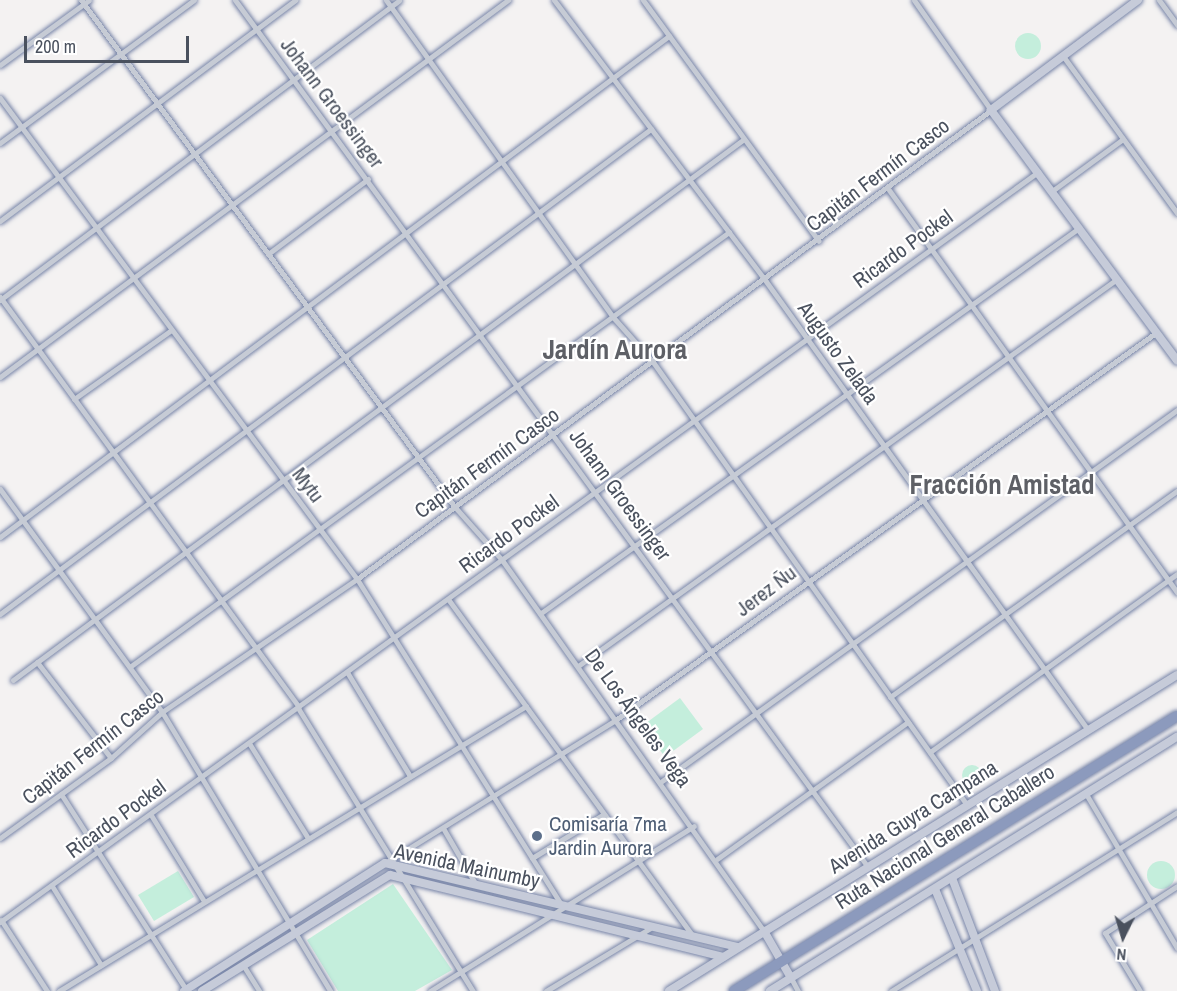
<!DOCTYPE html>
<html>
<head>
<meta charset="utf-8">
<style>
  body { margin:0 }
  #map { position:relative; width:1177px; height:991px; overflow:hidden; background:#f4f2f2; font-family:"Archivo Narrow",sans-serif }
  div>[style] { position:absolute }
  .green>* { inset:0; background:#c4eedc }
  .round { border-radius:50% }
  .roads { filter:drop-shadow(0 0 2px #7885a8) drop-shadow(0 0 2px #7885a8) }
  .street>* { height:5px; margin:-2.5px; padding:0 2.5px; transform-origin:2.5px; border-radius:2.5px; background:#c6cbd5 }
  .secondary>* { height:8px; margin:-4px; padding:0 4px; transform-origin:4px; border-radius:4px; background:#c6cbd9 }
  .highway>* { height:10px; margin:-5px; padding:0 5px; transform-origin:5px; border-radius:5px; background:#8c9abd }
  .dots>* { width:16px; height:16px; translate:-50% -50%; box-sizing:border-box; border:3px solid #fff; border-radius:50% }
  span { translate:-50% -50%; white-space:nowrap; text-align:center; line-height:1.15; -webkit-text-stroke:4.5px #fff; paint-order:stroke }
  .street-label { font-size:21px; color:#4a515e }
  .service-label { font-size:21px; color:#4e5e75 }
  .left { translate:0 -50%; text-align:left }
  .district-label { font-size:27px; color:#5e6066; font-weight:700 }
  .north { position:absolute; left:1093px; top:907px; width:60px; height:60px; -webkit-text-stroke:4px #fff; paint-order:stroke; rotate:185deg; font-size:16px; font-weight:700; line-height:24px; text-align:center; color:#4a515e }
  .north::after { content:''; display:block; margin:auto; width:21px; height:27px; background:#4a515e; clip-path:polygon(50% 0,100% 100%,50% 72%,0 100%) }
  .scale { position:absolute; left:24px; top:36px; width:165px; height:27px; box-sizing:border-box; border:3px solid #4a515e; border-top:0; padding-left:8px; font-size:18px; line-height:21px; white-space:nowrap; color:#4a515e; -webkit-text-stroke:4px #fff; paint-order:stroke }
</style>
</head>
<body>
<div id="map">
  <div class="green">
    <i class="round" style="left:1015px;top:33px;width:26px;height:26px"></i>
    <i style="clip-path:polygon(680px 698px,703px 729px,665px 757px,642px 726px)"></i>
    <i class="round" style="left:962px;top:765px;width:20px;height:20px"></i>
    <i class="round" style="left:1147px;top:861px;width:28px;height:28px"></i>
    <i style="clip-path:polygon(178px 871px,194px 897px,154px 921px,138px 895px)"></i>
    <i style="clip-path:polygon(393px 884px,452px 970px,415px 991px,338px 991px,307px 940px)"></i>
  </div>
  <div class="roads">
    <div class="street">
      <i style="left:81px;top:0;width:629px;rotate:53.6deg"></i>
      <i style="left:454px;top:506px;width:72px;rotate:48.4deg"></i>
      <i style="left:502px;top:560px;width:454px;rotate:54.8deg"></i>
      <i style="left:235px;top:0;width:1073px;rotate:53.87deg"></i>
      <i style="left:386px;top:0;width:388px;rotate:54.4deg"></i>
      <i style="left:612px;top:316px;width:62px;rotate:48.3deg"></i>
      <i style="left:653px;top:362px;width:543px;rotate:54.67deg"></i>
      <i style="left:554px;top:0;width:351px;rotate:53deg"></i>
      <i style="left:765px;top:280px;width:554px;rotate:54.33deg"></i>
      <i style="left:643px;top:0;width:298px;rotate:53.9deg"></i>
      <i style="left:1159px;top:0;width:31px;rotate:54deg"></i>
      <i style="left:1063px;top:56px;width:194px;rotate:54deg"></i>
      <i style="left:0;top:65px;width:110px;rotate:-36.1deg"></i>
      <i style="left:0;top:98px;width:599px;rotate:53.42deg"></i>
      <i style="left:357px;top:579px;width:386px;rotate:57.9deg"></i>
      <i style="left:0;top:143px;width:241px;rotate:-36.4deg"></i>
      <i style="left:889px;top:190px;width:495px;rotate:54.4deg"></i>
      <i style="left:1052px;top:191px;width:88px;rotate:-36.2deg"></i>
      <i style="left:0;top:221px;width:369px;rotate:-36.8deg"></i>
      <i style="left:268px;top:254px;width:125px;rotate:-36.9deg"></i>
      <i style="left:0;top:297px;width:507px;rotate:53.9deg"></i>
      <i style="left:0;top:300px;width:499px;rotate:-36.9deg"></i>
      <i style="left:0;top:377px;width:633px;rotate:-36.58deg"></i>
      <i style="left:74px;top:399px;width:118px;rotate:-35.3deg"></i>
      <i style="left:0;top:489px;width:276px;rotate:54deg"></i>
      <i style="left:162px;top:712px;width:326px;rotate:58.9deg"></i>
      <i style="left:0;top:537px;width:836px;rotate:-36.83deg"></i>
      <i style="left:448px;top:599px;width:415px;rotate:54deg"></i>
      <i style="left:541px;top:613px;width:662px;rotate:-35.59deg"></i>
      <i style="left:0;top:614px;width:812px;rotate:-36.69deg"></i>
      <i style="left:37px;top:662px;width:121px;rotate:52.4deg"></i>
      <i style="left:131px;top:666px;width:739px;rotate:-35.97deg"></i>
      <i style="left:578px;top:666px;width:664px;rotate:-35.68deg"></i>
      <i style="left:347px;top:672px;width:122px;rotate:58.8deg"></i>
      <i style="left:13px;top:680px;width:909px;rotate:-36.5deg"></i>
      <i style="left:890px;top:697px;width:353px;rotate:-35.7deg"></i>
      <i style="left:298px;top:708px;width:333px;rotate:58.3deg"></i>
      <i style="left:249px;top:743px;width:112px;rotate:58.2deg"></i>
      <i style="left:930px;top:752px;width:304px;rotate:-35.8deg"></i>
      <i style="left:662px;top:781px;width:635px;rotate:-35.77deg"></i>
      <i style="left:61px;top:794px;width:234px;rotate:57.4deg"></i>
      <i style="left:1086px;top:794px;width:179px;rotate:59.4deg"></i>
      <i style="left:151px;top:815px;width:101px;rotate:58.4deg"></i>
      <i style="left:443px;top:828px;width:66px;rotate:59.9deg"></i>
      <i style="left:0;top:838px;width:137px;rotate:-35.8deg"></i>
      <i style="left:111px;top:758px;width:69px;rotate:-42deg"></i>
      <i style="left:162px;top:712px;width:236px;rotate:-34.3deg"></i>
      <i style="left:357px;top:579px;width:789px;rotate:-36.49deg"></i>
      <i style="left:991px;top:110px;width:134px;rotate:-125deg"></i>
      <i style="left:532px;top:858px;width:84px;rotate:-31.4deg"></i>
      <i style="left:717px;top:859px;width:235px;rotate:-35.7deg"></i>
      <i style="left:385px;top:863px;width:273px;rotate:-31.8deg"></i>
      <i style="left:617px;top:719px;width:664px;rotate:-35.63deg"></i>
      <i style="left:52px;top:886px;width:93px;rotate:58.2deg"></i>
      <i style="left:1px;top:920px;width:85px;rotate:57.1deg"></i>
      <i style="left:0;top:922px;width:1281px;rotate:-35.85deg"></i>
      <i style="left:243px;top:965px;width:31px;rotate:58deg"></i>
      <i style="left:791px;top:978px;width:15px;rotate:62deg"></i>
      <i style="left:59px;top:991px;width:547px;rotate:-31.39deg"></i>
      <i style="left:430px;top:991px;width:311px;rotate:-32deg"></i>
      <i style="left:546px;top:991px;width:124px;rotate:-31.1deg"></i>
      <i style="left:891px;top:991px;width:337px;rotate:-32deg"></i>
      <i style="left:1140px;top:991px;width:68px;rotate:-121.1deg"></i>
      <i style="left:1105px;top:933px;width:86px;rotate:-33.1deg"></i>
    </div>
    <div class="secondary">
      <i style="left:1138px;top:0;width:184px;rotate:143.2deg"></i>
      <i style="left:991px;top:110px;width:312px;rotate:53.4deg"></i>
      <i style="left:952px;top:878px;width:121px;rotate:69.2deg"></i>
      <i style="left:935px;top:889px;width:110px;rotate:67.6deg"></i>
      <i style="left:764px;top:931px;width:54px;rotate:60.1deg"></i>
      <i style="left:184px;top:991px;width:238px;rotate:-32.5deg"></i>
      <i style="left:385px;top:863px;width:363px;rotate:13.4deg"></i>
      <i style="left:202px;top:991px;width:221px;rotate:-31.7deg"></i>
      <i style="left:390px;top:875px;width:343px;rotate:13.8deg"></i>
      <i style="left:669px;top:991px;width:598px;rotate:-31.88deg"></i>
      <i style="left:770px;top:991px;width:480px;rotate:-32deg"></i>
    </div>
    <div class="highway">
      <i style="left:734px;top:991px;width:521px;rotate:-31.83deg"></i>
    </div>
  </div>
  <div class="dots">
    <i style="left:537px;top:836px;background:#5c6f8a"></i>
  </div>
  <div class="street-label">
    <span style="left:332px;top:103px;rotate:53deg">Johann Groessinger</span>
    <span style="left:878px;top:175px;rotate:-37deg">Capitán Fermín Casco</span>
    <span style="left:903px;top:249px;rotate:-36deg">Ricardo Pockel</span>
    <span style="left:838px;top:353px;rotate:54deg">Augusto Zelada</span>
    <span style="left:487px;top:463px;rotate:-36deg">Capitán Fermín Casco</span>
    <span style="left:308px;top:485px;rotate:53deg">Mytu</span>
    <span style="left:620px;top:495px;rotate:54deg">Johann Groessinger</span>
    <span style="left:509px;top:534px;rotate:-36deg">Ricardo Pockel</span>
    <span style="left:766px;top:591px;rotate:-37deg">Jerez Ñu</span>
    <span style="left:638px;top:718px;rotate:54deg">De Los Ángeles Vega</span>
    <span style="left:93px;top:747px;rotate:-38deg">Capitán Fermín Casco</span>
    <span style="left:913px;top:817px;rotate:-32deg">Avenida Guyra Campana</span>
    <span style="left:116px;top:819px;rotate:-36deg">Ricardo Pockel</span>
    <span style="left:945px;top:837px;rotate:-32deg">Ruta Nacional General Caballero</span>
    <span style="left:467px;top:866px;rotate:12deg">Avenida Mainumby</span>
  </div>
  <div class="service-label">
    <span class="left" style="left:549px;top:836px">Comisaría 7ma<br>Jardin Aurora</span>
  </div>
  <div class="district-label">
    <span style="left:615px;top:350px">Jardín Aurora</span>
    <span style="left:1002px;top:485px">Fracción Amistad</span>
  </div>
  <div class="north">N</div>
  <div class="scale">200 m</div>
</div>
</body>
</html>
